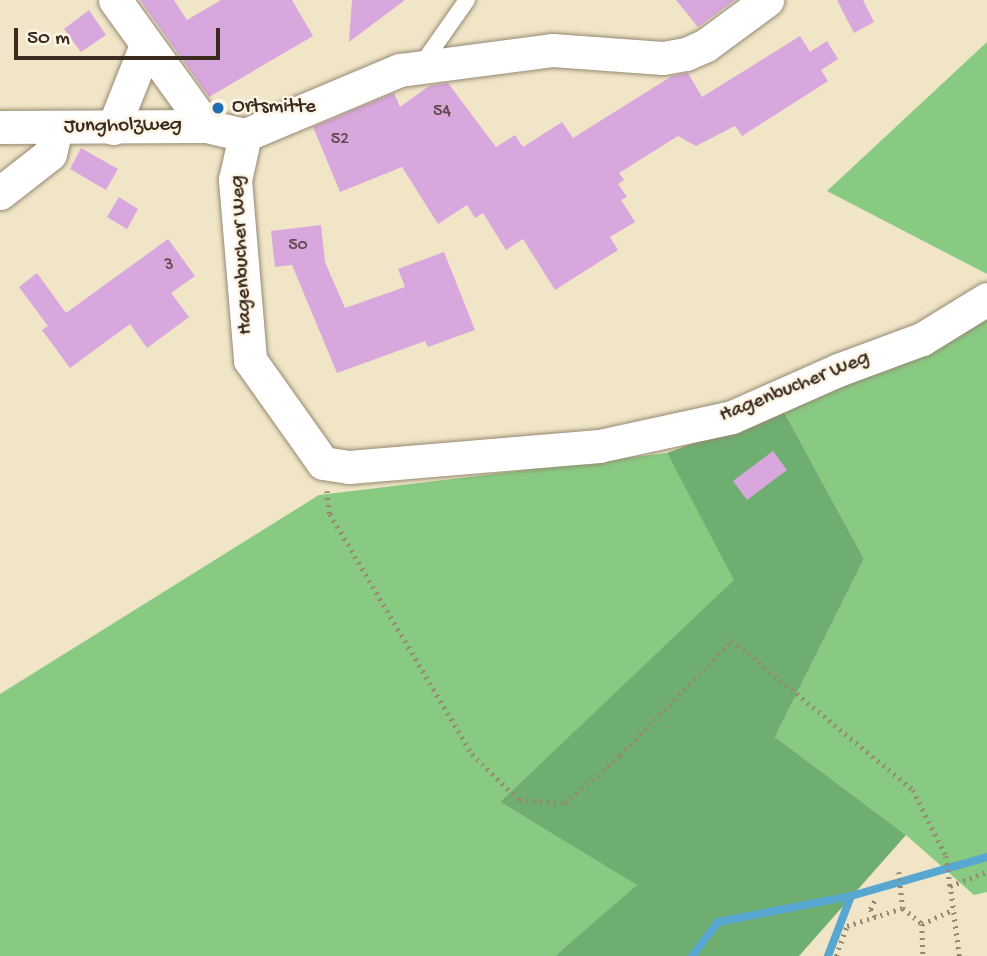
<!DOCTYPE html>
<html>
<head>
<meta charset="utf-8">
<style>
  body { margin:0 }
  #map { position:relative; width:987px; height:956px; overflow:hidden; background:#f0e5c7; font-family:"Gochi Hand",sans-serif }
  div>[style] { position:absolute }
  .green>* { inset:0; background:#88ca82 }
  .forest>* { inset:0; background:#6eae70 }
  .stream>* { height:8px; margin:-4px; padding:0 4px; transform-origin:4px; border-radius:4px; background:#57a7d1 }
  .building>* { inset:0; background:#d8a7dd }
  .path>* { height:4.5px; margin-top:-2.25px; transform-origin:0; background:repeating-linear-gradient(90deg,#968872 0 2px,transparent 0 7px) }
  .roads { filter:drop-shadow(0 0 2px #968872) drop-shadow(0 0 2px #968872) }
  .lane>* { height:16px; margin:-8px; padding:0 8px; transform-origin:8px; border-radius:8px; background:#fff }
  .street>* { height:33px; margin:-16.5px; padding:0 16.5px; transform-origin:16.5px; border-radius:16.5px; background:#fff }
  .dots>* { width:19px; height:19px; translate:-50% -50%; box-sizing:border-box; border:4px solid #fcf5e5; border-radius:50% }
  span { translate:-50% -50%; white-space:nowrap; text-align:center; line-height:1.15; -webkit-text-stroke:5px #fcf5e5; paint-order:stroke }
  .number-label { font-size:18px; color:#62494e }
  .number-label span { -webkit-text-stroke-width:0 }
  .poi-label { font-size:21px; color:#3b2a1e }
  .left { translate:0 -50%; text-align:left }
  .street-label { font-size:21px; color:#3b2a1e }
  .scale { position:absolute; left:14px; top:28px; width:206px; height:32px; box-sizing:border-box; border:4px solid #3b2a1e; border-top:0; padding-left:9px; font-size:21px; line-height:24px; white-space:nowrap; color:#3b2a1e; -webkit-text-stroke:5px #fcf5e5; paint-order:stroke }
</style>
</head>
<body>
<div id="map">
  <div class="green">
    <i style="clip-path:polygon(987px 42px,987px 274px,827px 191px)"></i>
    <i style="clip-path:polygon(987px 311px,987px 892px,974px 895px,906px 835px,775px 737px,864px 559px,783px 410px)"></i>
    <i style="clip-path:polygon(667px 453px,735px 580px,500px 802px,638px 885px,555px 956px,0 956px,0 694px,319px 495px)"></i>
  </div>
  <div class="forest">
    <i style="clip-path:polygon(783px 410px,864px 559px,775px 737px,906px 835px,799px 956px,555px 956px,637px 885px,500px 802px,734px 580px,667px 453px)"></i>
  </div>
  <div class="stream">
    <i style="left:692px;top:956px;width:43px;rotate:-52.6deg"></i>
    <i style="left:718px;top:922px;width:136px;rotate:-11.1deg"></i>
    <i style="left:828px;top:956px;width:64px;rotate:-69deg"></i>
    <i style="left:851px;top:896px;width:141px;rotate:-16deg"></i>
  </div>
  <div class="building">
    <i style="clip-path:polygon(140px 0,174px 0,187px 20px,221px 0,292px 0,313px 36px,209px 97px)"></i>
    <i style="clip-path:polygon(352px 0,405px 0,349px 42px)"></i>
    <i style="clip-path:polygon(676px 0,735px 0,698px 27px)"></i>
    <i style="clip-path:polygon(837px 0,863px 0,874px 22px,854px 33px)"></i>
    <i style="clip-path:polygon(89px 10px,106px 35px,81px 52px,64px 29px)"></i>
    <i style="clip-path:polygon(800px 36px,810px 52px,827px 41px,838px 59px,821px 70px,828px 81px,742px 136px,735px 126px,696px 146px,678px 136px,619px 173px,624px 180px,618px 184px,627px 197px,621px 200px,635px 222px,610px 237px,618px 250px,555px 290px,523px 239px,506px 250px,483px 213px,475px 218px,467px 205px,438px 224px,402px 167px,340px 192px,313px 127px,394px 93px,400px 107px,429px 86px,448px 83px,496px 147px,515px 135px,523px 147px,562px 122px,573px 138px,672px 76px,688px 73px,702px 97px)"></i>
    <i style="clip-path:polygon(81px 148px,118px 169px,106px 190px,70px 169px)"></i>
    <i style="clip-path:polygon(119px 197px,138px 209px,127px 229px,107px 217px)"></i>
    <i style="clip-path:polygon(321px 225px,325px 262px,345px 308px,405px 287px,398px 269px,444px 252px,475px 330px,428px 347px,425px 341px,337px 373px,292px 265px,275px 267px,271px 231px)"></i>
    <i style="clip-path:polygon(168px 239px,195px 276px,171px 293px,189px 317px,147px 348px,130px 324px,70px 368px,42px 330px,48px 326px,19px 287px,37px 273px,66px 313px)"></i>
    <i style="clip-path:polygon(773px 451px,787px 470px,747px 500px,733px 481px)"></i>
  </div>
  <div class="path">
    <i style="left:327px;top:491px;width:23px;rotate:83deg"></i>
    <i style="left:330px;top:514px;width:279px;rotate:59.4deg"></i>
    <i style="left:472px;top:754px;width:66px;rotate:44.4deg"></i>
    <i style="left:519px;top:800px;width:46px;rotate:3.7deg"></i>
    <i style="left:565px;top:803px;width:73px;rotate:-41.1deg"></i>
    <i style="left:620px;top:755px;width:161px;rotate:-45.8deg"></i>
    <i style="left:732px;top:640px;width:235px;rotate:39.6deg"></i>
    <i style="left:913px;top:790px;width:74px;rotate:63.4deg"></i>
    <i style="left:946px;top:856px;width:30px;rotate:82deg"></i>
    <i style="left:899px;top:872px;width:36px;rotate:84deg"></i>
    <i style="left:875px;top:917px;width:9px;rotate:-122deg"></i>
    <i style="left:870px;top:909px;width:13px;rotate:-61deg"></i>
    <i style="left:922px;top:924px;width:35px;rotate:-25deg"></i>
    <i style="left:836px;top:956px;width:32px;rotate:-70deg"></i>
    <i style="left:847px;top:926px;width:59px;rotate:-17.8deg"></i>
    <i style="left:903px;top:908px;width:25px;rotate:40deg"></i>
    <i style="left:922px;top:924px;width:32px;rotate:88deg"></i>
    <i style="left:959px;top:956px;width:71px;rotate:-97.3deg"></i>
    <i style="left:950px;top:886px;width:40px;rotate:-21deg"></i>
  </div>
  <div class="roads">
    <div class="lane">
      <i style="left:422px;top:64px;width:78px;rotate:-54.9deg"></i>
    </div>
    <div class="street">
      <i style="left:115px;top:0;width:155px;rotate:54.2deg"></i>
      <i style="left:0;top:127px;width:206px;rotate:-0.3deg"></i>
      <i style="left:206px;top:126px;width:40px;rotate:13deg"></i>
      <i style="left:113px;top:128px;width:89px;rotate:-68.3deg"></i>
      <i style="left:245px;top:135px;width:46px;rotate:102.5deg"></i>
      <i style="left:235px;top:180px;width:181px;rotate:85.2deg"></i>
      <i style="left:250px;top:360px;width:126px;rotate:54.7deg"></i>
      <i style="left:323px;top:463px;width:26px;rotate:9deg"></i>
      <i style="left:349px;top:467px;width:251px;rotate:-4.8deg"></i>
      <i style="left:599px;top:446px;width:136px;rotate:-12.3deg"></i>
      <i style="left:732px;top:417px;width:116px;rotate:-23.9deg"></i>
      <i style="left:838px;top:370px;width:90px;rotate:-20.3deg"></i>
      <i style="left:922px;top:339px;width:76px;rotate:-31.6deg"></i>
      <i style="left:245px;top:135px;width:168px;rotate:-22.8deg"></i>
      <i style="left:400px;top:70px;width:153px;rotate:-7.5deg"></i>
      <i style="left:552px;top:50px;width:111px;rotate:4.1deg"></i>
      <i style="left:663px;top:58px;width:23px;rotate:-10deg"></i>
      <i style="left:686px;top:54px;width:22px;rotate:-24deg"></i>
      <i style="left:706px;top:45px;width:76px;rotate:-36.4deg"></i>
      <i style="left:0;top:193px;width:63px;rotate:-38deg"></i>
      <i style="left:50px;top:154px;width:27px;rotate:-77deg"></i>
    </div>
  </div>
  <div class="dots">
    <i style="left:218px;top:108px;background:#1f6fb2"></i>
  </div>
  <div class="number-label">
    <span style="left:442px;top:112px">54</span>
    <span style="left:340px;top:140px">52</span>
    <span style="left:298px;top:246px">50</span>
    <span style="left:169px;top:266px">3</span>
  </div>
  <div class="poi-label">
    <span class="left" style="left:232px;top:108px">Ortsmitte</span>
  </div>
  <div class="street-label">
    <span style="left:123px;top:127px;rotate:-1deg">Jungholzweg</span>
    <span style="left:243px;top:255px;rotate:-93deg">Hagenbucher Weg</span>
    <span style="left:795px;top:388px;rotate:-22deg">Hagenbucher Weg</span>
  </div>
  <div class="scale">50 m</div>
</div>
</body>
</html>
